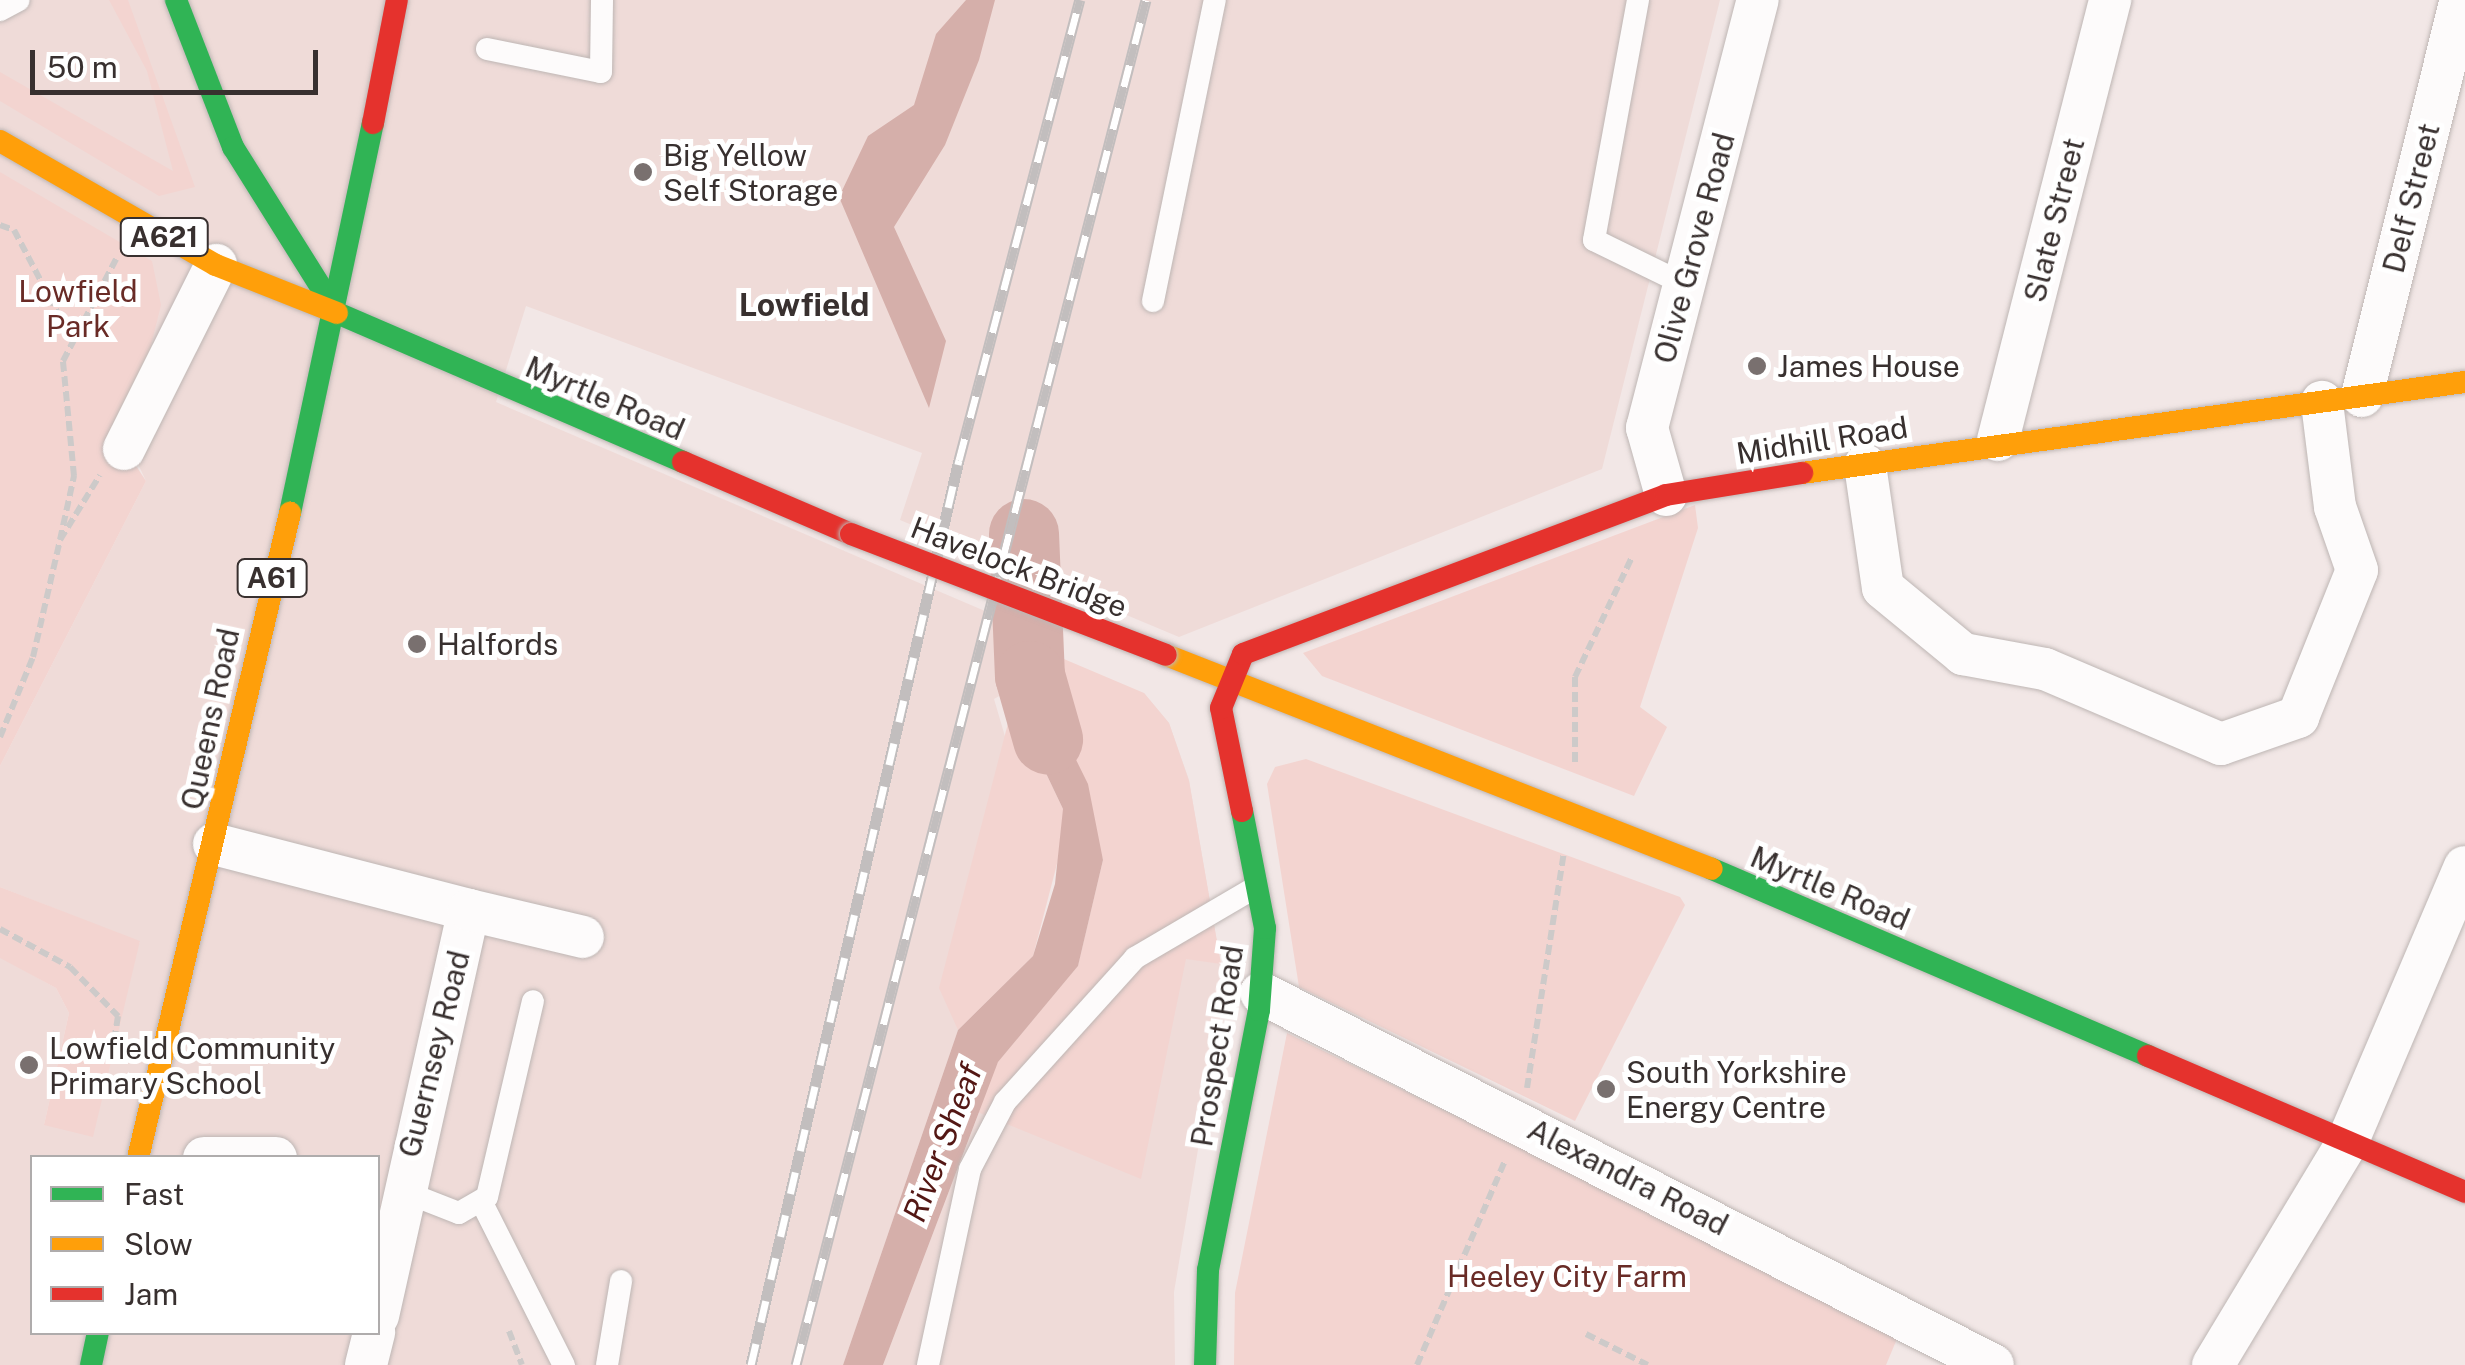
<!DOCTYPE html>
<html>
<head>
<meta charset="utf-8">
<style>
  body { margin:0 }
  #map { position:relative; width:2465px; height:1365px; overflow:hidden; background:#f2e7e6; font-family:"Public Sans",sans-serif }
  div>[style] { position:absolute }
  .built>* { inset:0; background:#efdbd8 }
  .green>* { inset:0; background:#f3d4d0 }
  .water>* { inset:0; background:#d5afaa }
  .river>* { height:70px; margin:-35px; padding:0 35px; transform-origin:35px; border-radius:35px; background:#d5afaa }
  .path>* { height:6px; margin-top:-3px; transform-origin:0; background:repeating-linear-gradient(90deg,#cdcac9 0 10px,transparent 0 15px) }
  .roads { filter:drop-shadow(0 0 2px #beb6b4) drop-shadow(0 0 2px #beb6b4) }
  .lane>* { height:22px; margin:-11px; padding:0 11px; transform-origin:11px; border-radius:11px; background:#fdfbfb }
  .street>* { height:42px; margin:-21px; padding:0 21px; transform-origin:21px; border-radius:21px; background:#fdfbfb }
  .fast>* { height:22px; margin:-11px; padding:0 11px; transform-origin:11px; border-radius:11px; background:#30b455 }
  .slow>* { height:22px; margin:-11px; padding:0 11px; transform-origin:11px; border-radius:11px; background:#ff9f0a }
  .jam>* { height:22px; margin:-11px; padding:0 11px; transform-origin:11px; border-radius:11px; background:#e5322d }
  .rail>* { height:11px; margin-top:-5.5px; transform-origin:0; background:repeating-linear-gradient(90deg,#fff 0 22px,#c2bebe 0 44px); box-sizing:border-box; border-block:2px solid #c2bebe }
  .bridges { filter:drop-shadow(0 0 2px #beb6b4) drop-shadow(0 0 2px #beb6b4) }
  .jam-bridge>* { height:22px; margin:-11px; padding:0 11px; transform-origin:11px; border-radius:11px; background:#e5322d }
  .dots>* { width:28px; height:28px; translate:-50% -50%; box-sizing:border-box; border:5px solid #fff; border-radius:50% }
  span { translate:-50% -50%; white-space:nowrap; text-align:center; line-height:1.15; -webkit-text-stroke:10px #fff; paint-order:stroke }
  .shield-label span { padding:2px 8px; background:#fff; border:2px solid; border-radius:8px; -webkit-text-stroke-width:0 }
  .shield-label { font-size:28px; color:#38302f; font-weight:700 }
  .poi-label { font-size:30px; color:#38302f }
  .left { translate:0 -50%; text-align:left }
  .street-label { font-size:30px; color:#38302f }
  .park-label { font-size:30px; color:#692b26 }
  .neighbourhood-label { font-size:32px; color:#38302f; font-weight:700 }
  .water-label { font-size:32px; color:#531714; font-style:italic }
  .legend { position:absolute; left:30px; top:1155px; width:350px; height:180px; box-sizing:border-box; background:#fff; border:2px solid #afacac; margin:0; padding:12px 18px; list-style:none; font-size:30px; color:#38302f }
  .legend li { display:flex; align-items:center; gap:20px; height:50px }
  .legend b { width:50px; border:2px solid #afacac }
  .scale { position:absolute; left:30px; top:50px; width:288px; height:45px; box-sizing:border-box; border:5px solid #38302f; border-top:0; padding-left:12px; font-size:30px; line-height:35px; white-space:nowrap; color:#38302f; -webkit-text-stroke:8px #fff; paint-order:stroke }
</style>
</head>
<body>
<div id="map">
  <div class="built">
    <i style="clip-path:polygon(evenodd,0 0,1720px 0,1602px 469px,1179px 637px,900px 520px,922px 453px,526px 306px,496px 402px,1013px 623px,1013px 688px,994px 699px,1019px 784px,958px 1030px,843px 1365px,0 1365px,0 957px,56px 988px,69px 1013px,44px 1125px,140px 942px,0 887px,0 766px,146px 481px,0 172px,0 0,32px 1158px,378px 1158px,378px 1332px,32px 1332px,32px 1158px)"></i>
    <i style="clip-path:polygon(1144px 693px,1169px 723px,1189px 780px,1225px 989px,1174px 1292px,1175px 1365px,883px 1365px,998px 1062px,1078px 966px)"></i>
  </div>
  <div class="green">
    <i style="clip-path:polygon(109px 0,128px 0,195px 187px,159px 196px,0 101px,0 72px,173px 171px,147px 71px)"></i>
    <i style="clip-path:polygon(0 172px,152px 261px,161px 305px,125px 449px,146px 481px,0 766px)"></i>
    <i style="clip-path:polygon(1695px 505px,1698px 528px,1640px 707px,1667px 727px,1634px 796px,1322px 676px,1303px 653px)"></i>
    <i style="clip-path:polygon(1045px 651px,1144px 693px,1169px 723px,1189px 781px,1221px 964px,1186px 959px,1141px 1179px,975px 1111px,998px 1062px,1078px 966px,1103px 860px,1049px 705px)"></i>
    <i style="clip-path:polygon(1013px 704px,1063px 809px,1064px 837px,1033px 956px,958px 1030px,939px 988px)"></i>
    <i style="clip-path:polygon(1306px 759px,1680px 897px,1685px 905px,1575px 1121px,1299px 987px,1267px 784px,1275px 767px)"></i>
    <i style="clip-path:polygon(0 887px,140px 941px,93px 1137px,44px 1125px,69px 1013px,56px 988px,0 958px)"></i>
    <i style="clip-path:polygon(1287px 1033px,1899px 1334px,1886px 1365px,1234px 1365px,1235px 1293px)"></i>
  </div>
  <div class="water">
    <i style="clip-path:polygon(966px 0,995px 0,979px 60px,945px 145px,894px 227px,946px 341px,929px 408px,839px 197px,868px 136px,914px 105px,936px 34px)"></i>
    <i style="clip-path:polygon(1013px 639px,1045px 651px,1049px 705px,1088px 784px,1103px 860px,1078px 966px,998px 1062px,883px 1365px,843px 1365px,958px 1030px,1033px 956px,1055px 884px,1063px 809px,1013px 704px)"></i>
  </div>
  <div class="river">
    <i style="left:1024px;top:534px;width:142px;rotate:87.6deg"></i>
    <i style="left:1030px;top:676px;width:66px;rotate:74.1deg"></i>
  </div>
  <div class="path">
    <i style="left:0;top:225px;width:15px;rotate:20deg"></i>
    <i style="left:14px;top:230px;width:127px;rotate:62.2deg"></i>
    <i style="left:60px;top:540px;width:66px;rotate:-77.7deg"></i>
    <i style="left:74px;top:476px;width:116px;rotate:-95.5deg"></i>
    <i style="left:63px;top:361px;width:115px;rotate:-62.5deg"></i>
    <i style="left:0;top:737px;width:87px;rotate:-67.6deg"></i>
    <i style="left:33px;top:657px;width:120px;rotate:-77deg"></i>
    <i style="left:60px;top:540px;width:76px;rotate:-58.4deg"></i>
    <i style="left:1575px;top:762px;width:85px;rotate:-90deg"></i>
    <i style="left:1575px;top:677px;width:133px;rotate:-64.6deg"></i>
    <i style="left:0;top:929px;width:80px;rotate:28.5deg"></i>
    <i style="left:70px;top:967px;width:69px;rotate:45.6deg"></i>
    <i style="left:118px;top:1016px;width:25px;rotate:99deg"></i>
    <i style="left:1527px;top:1088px;width:238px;rotate:-81.1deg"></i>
    <i style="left:509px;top:1331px;width:36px;rotate:69deg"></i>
    <i style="left:1586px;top:1334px;width:69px;rotate:26.6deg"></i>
    <i style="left:1417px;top:1365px;width:222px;rotate:-66.7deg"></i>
  </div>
  <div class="roads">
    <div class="lane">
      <i style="left:1638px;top:0;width:244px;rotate:100.4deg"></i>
      <i style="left:1594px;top:240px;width:100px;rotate:26.1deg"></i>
      <i style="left:0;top:10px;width:21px;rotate:-28deg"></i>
      <i style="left:487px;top:49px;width:116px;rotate:11.4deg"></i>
      <i style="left:601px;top:72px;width:72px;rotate:-89.2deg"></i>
      <i style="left:1153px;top:301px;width:307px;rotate:-78.4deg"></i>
      <i style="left:400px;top:1190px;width:63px;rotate:21.3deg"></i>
      <i style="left:459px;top:1213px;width:32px;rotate:-30deg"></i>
      <i style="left:487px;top:1197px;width:201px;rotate:-76.8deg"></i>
      <i style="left:482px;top:1203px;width:182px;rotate:63.2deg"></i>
      <i style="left:607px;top:1365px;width:85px;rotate:-80.5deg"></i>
      <i style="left:928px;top:1365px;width:200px;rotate:-77.9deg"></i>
      <i style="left:970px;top:1169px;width:76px;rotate:-62.4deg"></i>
      <i style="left:1005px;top:1102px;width:194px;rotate:-47.9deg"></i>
      <i style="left:1135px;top:958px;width:140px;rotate:-30.4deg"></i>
    </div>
    <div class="street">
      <i style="left:2362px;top:396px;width:408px;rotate:-76deg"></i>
      <i style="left:1998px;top:440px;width:454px;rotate:-75.7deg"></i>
      <i style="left:124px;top:449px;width:206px;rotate:-63.4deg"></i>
      <i style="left:1865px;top:465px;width:124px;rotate:81.7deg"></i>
      <i style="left:1883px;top:588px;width:104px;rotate:39.5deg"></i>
      <i style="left:1963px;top:654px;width:83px;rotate:10.4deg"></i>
      <i style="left:2045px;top:669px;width:191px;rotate:23.1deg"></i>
      <i style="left:2221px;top:744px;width:82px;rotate:-19.3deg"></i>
      <i style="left:2298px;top:717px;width:158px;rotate:-68.1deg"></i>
      <i style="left:2357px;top:570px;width:67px;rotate:-109.2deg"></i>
      <i style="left:2335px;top:507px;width:106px;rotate:-97.1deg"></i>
      <i style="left:1666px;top:495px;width:70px;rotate:-105.8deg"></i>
      <i style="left:1647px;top:428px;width:442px;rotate:-75.5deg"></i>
      <i style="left:214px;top:844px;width:263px;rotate:14.5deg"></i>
      <i style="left:1261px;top:993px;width:821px;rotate:26.94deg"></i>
      <i style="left:204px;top:1158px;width:72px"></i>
      <i style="left:378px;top:1316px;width:416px;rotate:-77.4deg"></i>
      <i style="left:469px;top:910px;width:117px;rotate:13.3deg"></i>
      <i style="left:366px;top:1365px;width:34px;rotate:-76deg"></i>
      <i style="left:2213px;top:1365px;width:259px;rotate:-58.9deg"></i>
      <i style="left:2347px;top:1143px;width:300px;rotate:-66.9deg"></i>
    </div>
    <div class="fast">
      <i style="left:176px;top:0;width:158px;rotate:68.8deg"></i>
      <i style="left:233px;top:147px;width:196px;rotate:57.9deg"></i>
      <i style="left:337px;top:313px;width:377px;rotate:23.3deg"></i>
      <i style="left:290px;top:513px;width:399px;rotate:-78deg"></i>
      <i style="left:1712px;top:869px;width:474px;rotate:23.2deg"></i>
      <i style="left:91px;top:1365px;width:34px;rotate:-78deg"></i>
      <i style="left:1205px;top:1365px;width:95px;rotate:-88.2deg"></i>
      <i style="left:1208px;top:1270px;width:265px;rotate:-78.9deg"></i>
      <i style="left:1259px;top:1010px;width:82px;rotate:-85.8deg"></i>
      <i style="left:1265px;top:928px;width:119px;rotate:-101.1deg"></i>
    </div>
    <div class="slow">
      <i style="left:0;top:141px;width:249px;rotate:29.9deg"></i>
      <i style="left:216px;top:265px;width:130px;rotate:21.6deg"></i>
      <i style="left:1802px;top:473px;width:669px;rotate:-7.82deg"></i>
      <i style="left:1166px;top:655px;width:586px;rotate:21.4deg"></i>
      <i style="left:138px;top:1158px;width:663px;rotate:-76.74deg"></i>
    </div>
    <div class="jam">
      <i style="left:373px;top:123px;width:125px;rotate:-79deg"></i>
      <i style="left:683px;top:462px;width:183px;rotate:23.2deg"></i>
      <i style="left:1242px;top:811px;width:105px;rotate:-101.5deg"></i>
      <i style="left:1221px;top:708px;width:58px;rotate:-67.8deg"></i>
      <i style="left:1243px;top:654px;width:452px;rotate:-20.6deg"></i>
      <i style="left:1666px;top:495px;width:138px;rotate:-9.2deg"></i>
      <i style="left:2148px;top:1056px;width:345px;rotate:23.2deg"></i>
    </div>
  </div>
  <div class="rail">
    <i style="left:751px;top:1365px;width:929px;rotate:-77.06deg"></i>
    <i style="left:959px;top:460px;width:476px;rotate:-75.3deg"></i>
    <i style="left:796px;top:1365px;width:1409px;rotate:-75.62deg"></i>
  </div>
  <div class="bridges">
    <div class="jam-bridge">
      <i style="left:851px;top:534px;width:337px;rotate:21deg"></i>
    </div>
  </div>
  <div class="dots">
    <i style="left:643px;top:172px;background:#79706f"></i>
    <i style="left:1757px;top:366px;background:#79706f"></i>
    <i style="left:417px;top:644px;background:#79706f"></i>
    <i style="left:29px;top:1065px;background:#79706f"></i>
    <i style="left:1606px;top:1089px;background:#79706f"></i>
  </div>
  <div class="shield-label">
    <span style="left:164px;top:237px">A621</span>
    <span style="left:272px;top:578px">A61</span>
  </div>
  <div class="poi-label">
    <span class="left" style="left:663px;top:172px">Big Yellow<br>Self Storage</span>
    <span class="left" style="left:1777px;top:366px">James House</span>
    <span class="left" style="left:437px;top:644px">Halfords</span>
    <span class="left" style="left:49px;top:1065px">Lowfield Community<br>Primary School</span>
    <span class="left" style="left:1626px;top:1089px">South Yorkshire<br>Energy Centre</span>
  </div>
  <div class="street-label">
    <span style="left:2411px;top:198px;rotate:-76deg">Delf Street</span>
    <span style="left:2054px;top:220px;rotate:-76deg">Slate Street</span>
    <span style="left:1694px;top:248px;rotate:-75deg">Olive Grove Road</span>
    <span style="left:605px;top:398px;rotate:23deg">Myrtle Road</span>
    <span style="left:1822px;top:440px;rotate:-9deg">Midhill Road</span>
    <span style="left:1019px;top:567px;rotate:21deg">Havelock Bridge</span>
    <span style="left:210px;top:719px;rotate:-78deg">Queens Road</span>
    <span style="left:1830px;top:888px;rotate:23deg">Myrtle Road</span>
    <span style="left:1217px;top:1046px;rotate:-81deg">Prospect Road</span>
    <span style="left:434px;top:1054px;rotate:-76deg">Guernsey Road</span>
    <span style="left:1628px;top:1177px;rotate:27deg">Alexandra Road</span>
  </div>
  <div class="park-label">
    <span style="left:78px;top:308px">Lowfield<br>Park</span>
    <span style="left:1567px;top:1276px">Heeley City Farm</span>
  </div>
  <div class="neighbourhood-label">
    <span style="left:804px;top:305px">Lowfield</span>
  </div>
  <div class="water-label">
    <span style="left:943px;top:1143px;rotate:-69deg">River Sheaf</span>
  </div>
  <ul class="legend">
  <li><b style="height:12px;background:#30b455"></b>Fast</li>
  <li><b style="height:12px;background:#ff9f0a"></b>Slow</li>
  <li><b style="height:12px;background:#e5322d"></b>Jam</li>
  </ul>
  <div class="scale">50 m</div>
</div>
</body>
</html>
